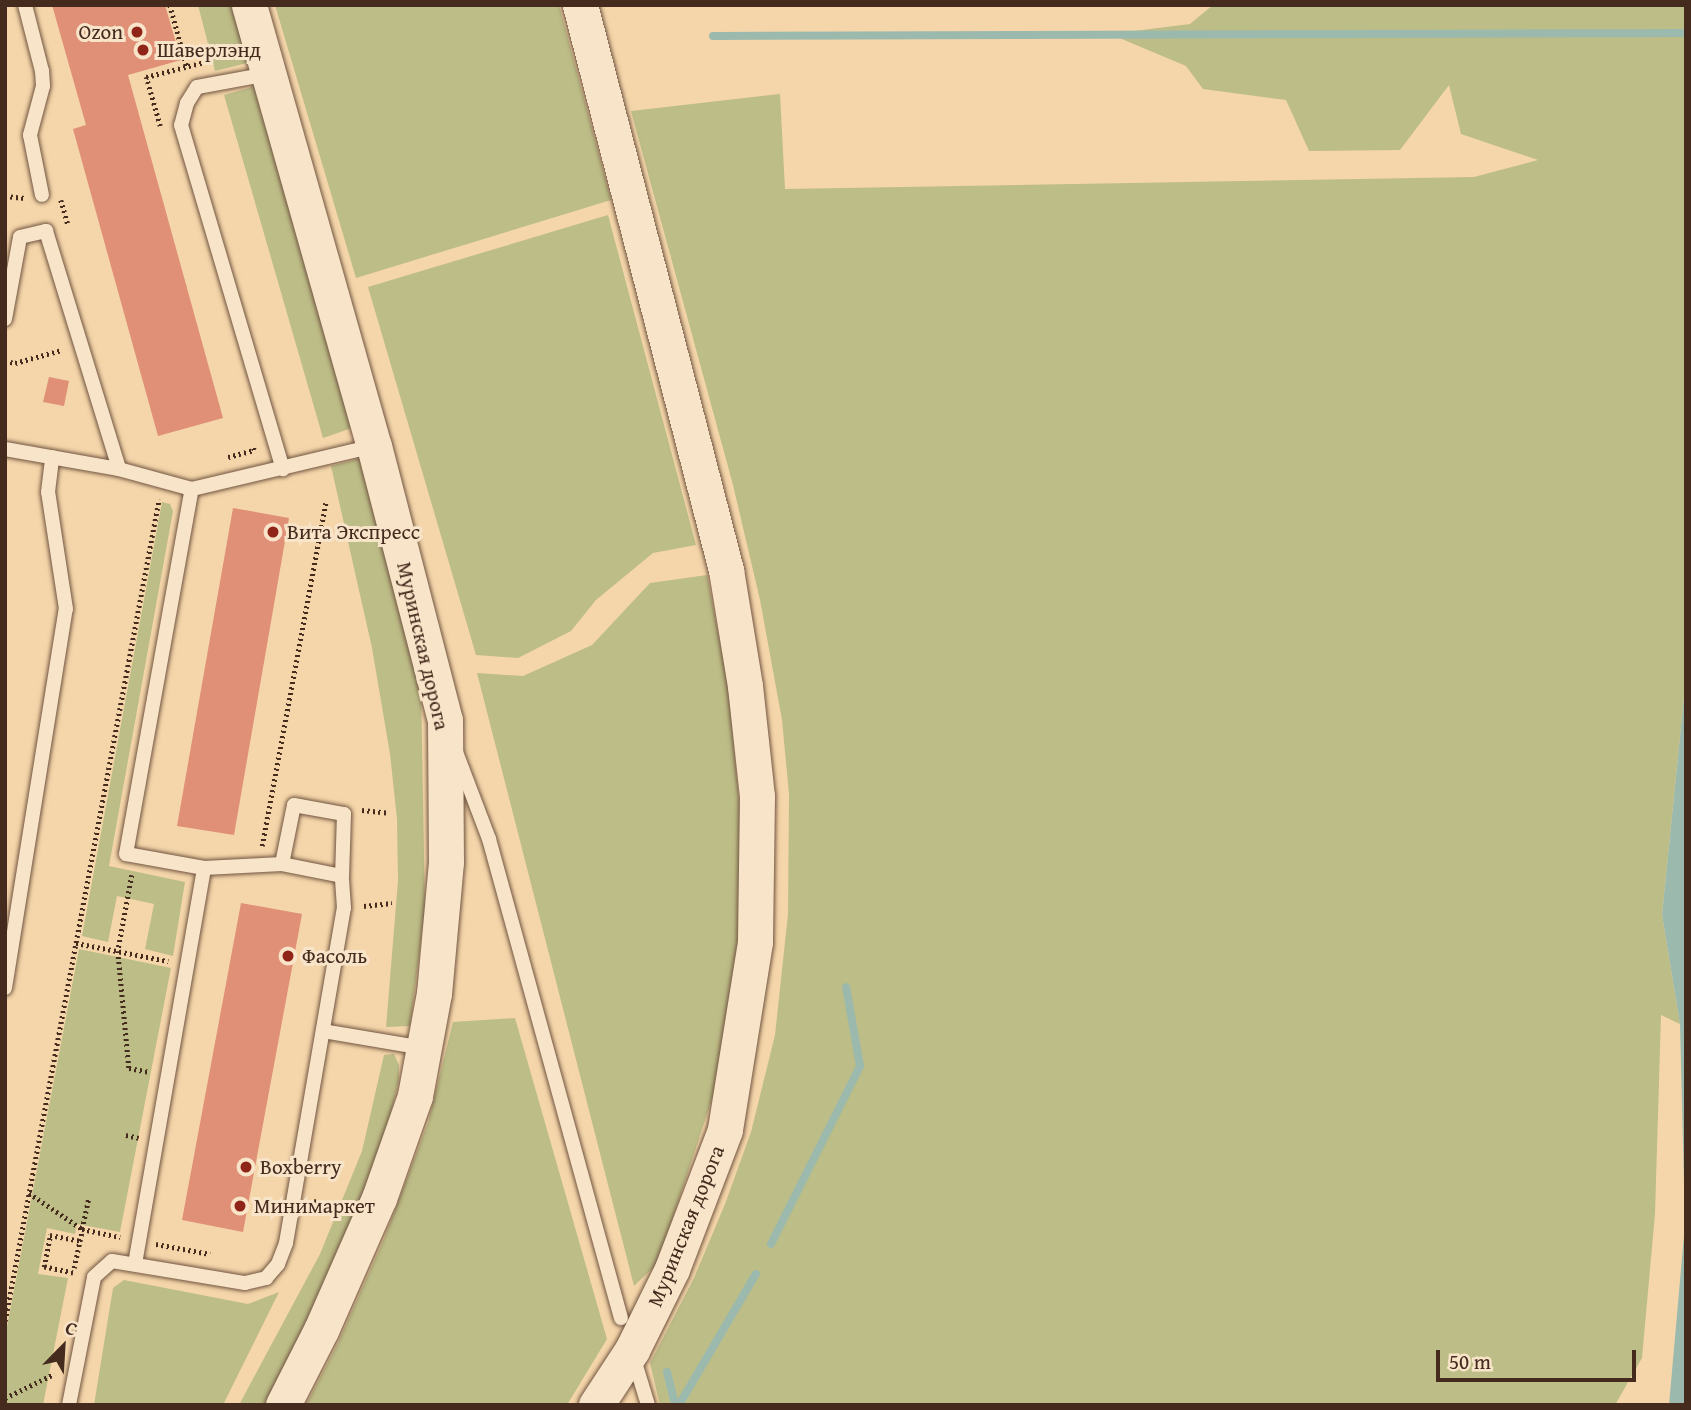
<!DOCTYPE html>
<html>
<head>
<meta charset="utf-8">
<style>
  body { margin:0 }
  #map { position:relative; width:1691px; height:1410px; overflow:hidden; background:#f5d6aa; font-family:"Gentium Book Plus",serif }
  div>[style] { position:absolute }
  .green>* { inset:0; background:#bdbd87 }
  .water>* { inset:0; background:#9cb9ad }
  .stream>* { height:8px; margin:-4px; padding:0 4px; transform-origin:4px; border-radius:4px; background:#9cb9ad }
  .building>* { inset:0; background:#df9077 }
  .path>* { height:4.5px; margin-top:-2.25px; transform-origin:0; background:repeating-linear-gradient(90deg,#452a1e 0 2px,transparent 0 5.5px) }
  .roads { filter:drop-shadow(0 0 2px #715541) drop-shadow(0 0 2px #715541) }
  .service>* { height:14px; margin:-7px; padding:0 7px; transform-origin:7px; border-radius:7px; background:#f8e4c8 }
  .tertiary>* { height:35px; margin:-17.5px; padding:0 17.5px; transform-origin:17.5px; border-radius:17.5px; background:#f8e4c8 }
  .dots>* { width:19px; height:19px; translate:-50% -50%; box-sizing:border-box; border:4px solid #f8e4c8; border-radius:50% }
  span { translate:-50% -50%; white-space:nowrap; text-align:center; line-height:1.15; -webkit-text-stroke:6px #f8e4c8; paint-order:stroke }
  .poi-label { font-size:21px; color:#452a1e }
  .right { translate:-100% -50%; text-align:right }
  .left { translate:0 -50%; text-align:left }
  .street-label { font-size:21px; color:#452a1e }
  .frame { position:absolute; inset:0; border:7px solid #452a1e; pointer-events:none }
  .north { position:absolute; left:28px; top:1312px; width:70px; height:70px; -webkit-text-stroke:5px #f8e4c8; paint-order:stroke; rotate:24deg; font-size:19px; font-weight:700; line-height:28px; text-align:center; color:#452a1e }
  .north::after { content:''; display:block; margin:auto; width:24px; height:32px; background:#452a1e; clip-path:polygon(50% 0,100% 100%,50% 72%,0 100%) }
  .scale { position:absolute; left:1436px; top:1350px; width:200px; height:32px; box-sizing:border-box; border:4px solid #452a1e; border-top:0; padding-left:9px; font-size:21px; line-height:24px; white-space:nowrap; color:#452a1e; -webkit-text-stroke:5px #f8e4c8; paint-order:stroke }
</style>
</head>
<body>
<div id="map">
  <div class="green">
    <i style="clip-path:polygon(198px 5px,232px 5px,247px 63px,215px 71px)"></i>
    <i style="clip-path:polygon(275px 5px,559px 5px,611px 200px,356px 278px)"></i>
    <i style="clip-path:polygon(1213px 5px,1686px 5px,1686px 677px,1662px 915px,1680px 1024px,1661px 1015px,1655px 1214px,1642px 1358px,1615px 1405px,660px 1405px,650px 1363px,694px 1278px,725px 1204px,751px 1132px,775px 1035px,788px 914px,789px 794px,782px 720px,760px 600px,733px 485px,631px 111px,780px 94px,785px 189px,1474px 177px,1538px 160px,1461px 134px,1449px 85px,1400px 150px,1309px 151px,1286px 100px,1203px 89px,1186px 66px,1110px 34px,1190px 24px)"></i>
    <i style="clip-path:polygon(256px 86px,352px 428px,323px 438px,224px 95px)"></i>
    <i style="clip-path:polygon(608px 215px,696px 545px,653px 553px,596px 600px,571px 631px,518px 658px,476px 655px,368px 287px)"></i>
    <i style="clip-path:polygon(362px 458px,421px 687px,425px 909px,410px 1026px,386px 1027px,398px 881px,397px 819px,390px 754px,372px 648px,331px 466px)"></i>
    <i style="clip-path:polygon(162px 502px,170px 504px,173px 511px,109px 866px,185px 882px,173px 956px,145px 949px,154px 904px,117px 896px,108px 942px,82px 936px)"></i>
    <i style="clip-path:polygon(707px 575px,729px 690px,744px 857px,739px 953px,713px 1096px,658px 1263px,634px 1286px,477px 673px,523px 676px,592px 645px,650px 583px)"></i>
    <i style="clip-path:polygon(79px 949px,171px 968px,120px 1232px,77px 1224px,75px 1234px,47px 1228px,38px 1274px,68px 1278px,43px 1405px,5px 1405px,5px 1337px)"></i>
    <i style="clip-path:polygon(515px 1018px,607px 1339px,567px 1405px,306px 1405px,338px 1343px,384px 1239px,428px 1123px,453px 1022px)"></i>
    <i style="clip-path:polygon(394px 1054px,399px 1065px,399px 1080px,378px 1165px,300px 1336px,264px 1405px,239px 1405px,320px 1254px,362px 1151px,384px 1055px)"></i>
    <i style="clip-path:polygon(124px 1280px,248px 1304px,279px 1292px,223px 1405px,94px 1405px,113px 1288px)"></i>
  </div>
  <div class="water">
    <i style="clip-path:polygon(1686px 677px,1686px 1405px,1669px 1405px,1685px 1224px,1680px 1024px,1662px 915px)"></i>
  </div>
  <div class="stream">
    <i style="left:713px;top:36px;width:973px;rotate:-0.18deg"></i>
    <i style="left:771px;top:1244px;width:199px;rotate:-63.4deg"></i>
    <i style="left:860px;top:1066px;width:80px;rotate:-100deg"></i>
    <i style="left:667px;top:1372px;width:34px;rotate:76deg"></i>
    <i style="left:679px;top:1405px;width:152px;rotate:-59.6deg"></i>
  </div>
  <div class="building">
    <i style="clip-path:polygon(52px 5px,165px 5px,181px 60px,128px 75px,223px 418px,158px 436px,73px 129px,86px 125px)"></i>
    <i style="clip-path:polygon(49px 377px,69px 381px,64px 406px,43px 402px)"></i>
    <i style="clip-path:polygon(233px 508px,289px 518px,234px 835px,177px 826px)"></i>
    <i style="clip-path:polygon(241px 903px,302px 914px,243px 1232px,182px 1220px)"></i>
  </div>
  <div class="path">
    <i style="left:170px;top:5px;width:64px;rotate:74.7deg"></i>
    <i style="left:160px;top:126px;width:51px;rotate:-105.9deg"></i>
    <i style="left:146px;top:77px;width:61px;rotate:-14.3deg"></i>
    <i style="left:5px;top:196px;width:20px;rotate:6deg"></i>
    <i style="left:61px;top:200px;width:26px;rotate:74deg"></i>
    <i style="left:5px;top:361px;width:10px;rotate:11deg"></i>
    <i style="left:15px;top:363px;width:49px;rotate:-15.5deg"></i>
    <i style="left:228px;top:457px;width:27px;rotate:-15deg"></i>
    <i style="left:254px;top:450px;width:3px;rotate:-108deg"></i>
    <i style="left:362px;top:810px;width:27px;rotate:6deg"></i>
    <i style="left:262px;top:846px;width:351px;rotate:-79.5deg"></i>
    <i style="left:132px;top:875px;width:77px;rotate:100.4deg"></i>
    <i style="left:118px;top:951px;width:118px;rotate:84.6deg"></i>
    <i style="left:129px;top:1068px;width:20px;rotate:11deg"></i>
    <i style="left:364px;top:906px;width:28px;rotate:-6deg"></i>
    <i style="left:76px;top:943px;width:94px;rotate:11.1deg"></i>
    <i style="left:126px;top:1135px;width:13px;rotate:13deg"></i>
    <i style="left:29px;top:1193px;width:64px;rotate:34.2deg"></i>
    <i style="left:82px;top:1229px;width:30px;rotate:-78deg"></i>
    <i style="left:314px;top:1201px;width:19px;rotate:12deg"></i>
    <i style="left:156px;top:1244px;width:55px;rotate:10.5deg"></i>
    <i style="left:74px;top:1268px;width:40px;rotate:-78deg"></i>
    <i style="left:82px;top:1229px;width:39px;rotate:12deg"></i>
    <i style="left:73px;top:1273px;width:30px;rotate:-168deg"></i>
    <i style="left:44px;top:1267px;width:33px;rotate:-79deg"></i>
    <i style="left:50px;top:1235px;width:31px;rotate:11deg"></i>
    <i style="left:5px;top:1321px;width:836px;rotate:-79.39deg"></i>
    <i style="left:5px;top:1398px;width:55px;rotate:-26.1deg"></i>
  </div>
  <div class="roads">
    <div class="service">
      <i style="left:25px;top:5px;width:68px;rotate:75.6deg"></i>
      <i style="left:42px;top:71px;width:15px;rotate:86deg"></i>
      <i style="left:43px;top:86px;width:51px;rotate:104.9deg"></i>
      <i style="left:30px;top:135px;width:61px;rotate:78.7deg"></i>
      <i style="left:268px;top:74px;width:72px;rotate:169.6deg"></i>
      <i style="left:197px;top:87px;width:19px;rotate:122deg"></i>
      <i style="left:187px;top:103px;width:23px;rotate:105deg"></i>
      <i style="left:181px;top:125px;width:359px;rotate:73.5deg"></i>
      <i style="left:5px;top:319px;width:83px;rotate:-79.6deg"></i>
      <i style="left:20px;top:237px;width:27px;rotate:-13deg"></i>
      <i style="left:46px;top:231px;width:249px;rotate:72.9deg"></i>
      <i style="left:5px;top:449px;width:116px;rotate:10deg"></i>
      <i style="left:119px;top:469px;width:76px;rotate:15.3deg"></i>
      <i style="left:456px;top:752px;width:93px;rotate:69.2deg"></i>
      <i style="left:489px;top:839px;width:497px;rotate:74.6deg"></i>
      <i style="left:282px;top:864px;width:60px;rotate:-78.5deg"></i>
      <i style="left:294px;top:805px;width:51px;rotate:10.2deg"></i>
      <i style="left:344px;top:814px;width:62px;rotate:91.8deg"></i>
      <i style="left:5px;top:988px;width:384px;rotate:-80.9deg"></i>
      <i style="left:66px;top:609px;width:118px;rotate:-98.7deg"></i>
      <i style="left:48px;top:492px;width:35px;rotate:-83deg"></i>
      <i style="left:323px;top:1031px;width:101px;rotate:9.6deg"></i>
      <i style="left:135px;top:1264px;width:402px;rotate:-80.1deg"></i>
      <i style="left:637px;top:1369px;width:38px;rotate:73deg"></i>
      <i style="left:69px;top:1405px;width:130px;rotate:-78.9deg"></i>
      <i style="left:94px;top:1277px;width:24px;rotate:-42deg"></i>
      <i style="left:112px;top:1261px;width:135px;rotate:9.4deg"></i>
      <i style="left:245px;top:1283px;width:22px;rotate:-13deg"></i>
      <i style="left:266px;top:1278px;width:18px;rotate:-49deg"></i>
      <i style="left:278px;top:1264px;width:22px;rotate:-69deg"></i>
      <i style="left:286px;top:1243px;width:340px;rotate:-80.2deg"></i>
      <i style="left:344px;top:908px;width:32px;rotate:-94deg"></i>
      <i style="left:342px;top:876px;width:61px;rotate:-168.7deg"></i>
      <i style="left:282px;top:864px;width:78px;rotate:177.1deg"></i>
      <i style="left:204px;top:868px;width:79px;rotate:-169.8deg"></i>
      <i style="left:126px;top:854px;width:371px;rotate:-79.8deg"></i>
      <i style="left:192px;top:489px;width:187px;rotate:-13.3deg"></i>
    </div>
    <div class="tertiary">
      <i style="left:249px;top:5px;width:458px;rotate:74.2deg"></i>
      <i style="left:374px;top:446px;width:283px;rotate:75.5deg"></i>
      <i style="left:445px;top:720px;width:142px;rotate:89.6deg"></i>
      <i style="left:446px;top:862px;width:132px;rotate:95.2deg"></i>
      <i style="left:434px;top:993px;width:105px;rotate:100.5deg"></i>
      <i style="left:415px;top:1096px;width:108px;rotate:109.4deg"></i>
      <i style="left:379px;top:1198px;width:144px;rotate:113.7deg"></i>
      <i style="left:321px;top:1330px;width:84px;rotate:116.9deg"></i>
      <i style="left:580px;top:5px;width:584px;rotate:75.51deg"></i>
      <i style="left:726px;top:570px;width:118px;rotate:80.7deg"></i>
      <i style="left:745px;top:686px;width:111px;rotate:83.8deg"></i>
      <i style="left:757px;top:796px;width:146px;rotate:90.8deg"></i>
      <i style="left:755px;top:942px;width:190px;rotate:99.1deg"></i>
      <i style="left:725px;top:1130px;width:149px;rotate:110.9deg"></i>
      <i style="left:672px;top:1269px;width:90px;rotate:116.3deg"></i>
      <i style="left:632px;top:1350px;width:66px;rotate:123.2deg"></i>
    </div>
  </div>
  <div class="dots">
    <i style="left:137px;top:32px;background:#8f2418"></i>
    <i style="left:143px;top:50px;background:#8f2418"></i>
    <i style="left:273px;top:532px;background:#8f2418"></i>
    <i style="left:288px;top:956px;background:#8f2418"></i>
    <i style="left:246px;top:1167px;background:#8f2418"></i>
    <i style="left:240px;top:1206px;background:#8f2418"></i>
  </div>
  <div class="poi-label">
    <span class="right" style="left:123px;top:32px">Ozon</span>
    <span class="left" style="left:157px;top:50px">Шаверлэнд</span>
    <span class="left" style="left:287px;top:532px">Вита Экспресс</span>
    <span class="left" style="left:302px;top:956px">Фасоль</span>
    <span class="left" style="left:260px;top:1167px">Boxberry</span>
    <span class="left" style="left:254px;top:1206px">Минимаркет</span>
  </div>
  <div class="street-label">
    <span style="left:423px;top:646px;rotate:77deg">Муринская дорога</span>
    <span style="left:686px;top:1226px;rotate:-68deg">Муринская дорога</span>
  </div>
  <div class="frame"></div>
  <div class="north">С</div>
  <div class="scale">50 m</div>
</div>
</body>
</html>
